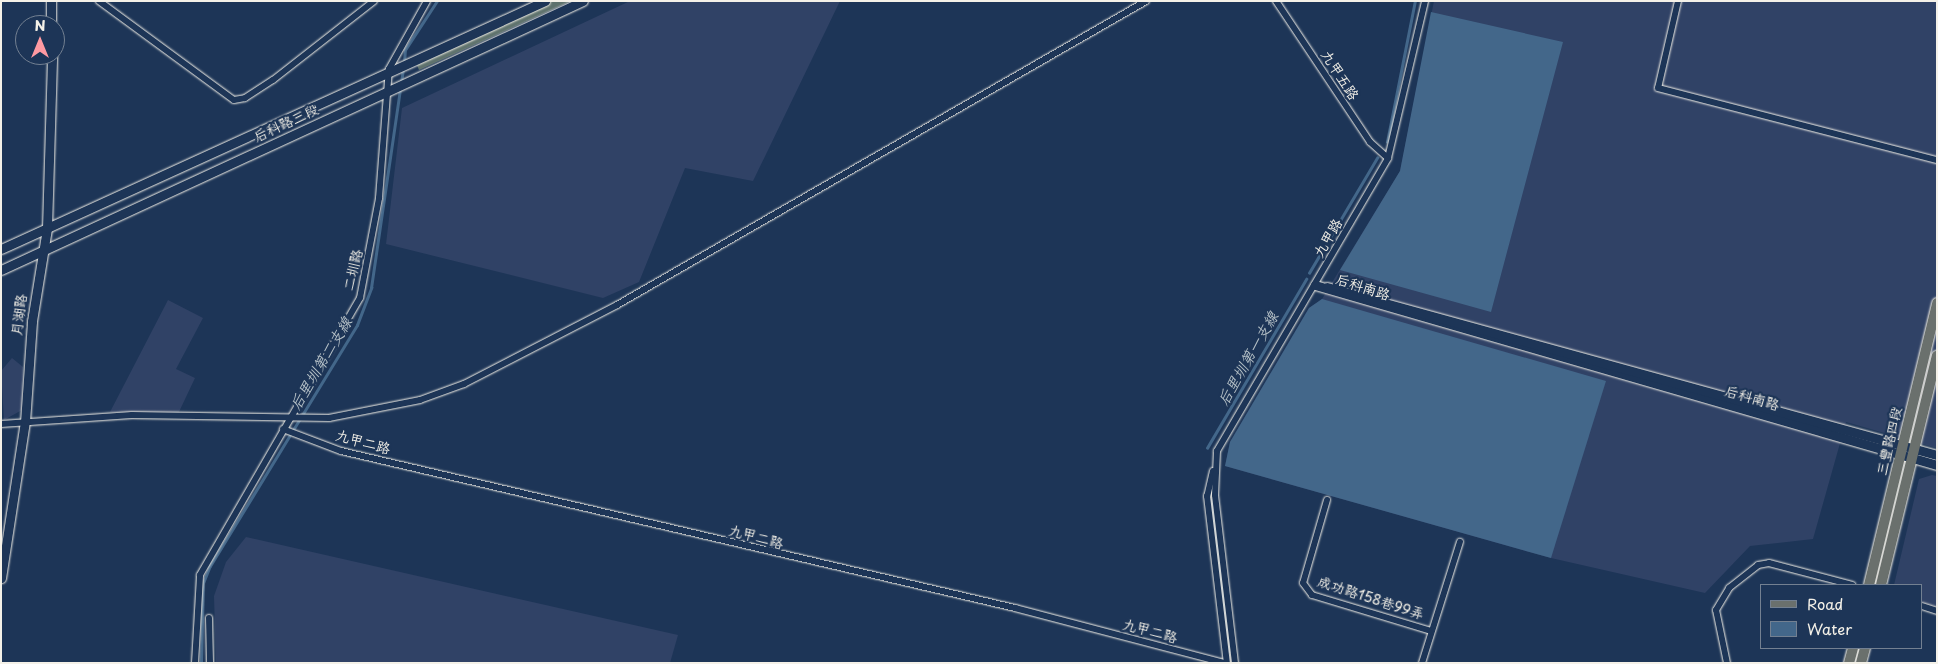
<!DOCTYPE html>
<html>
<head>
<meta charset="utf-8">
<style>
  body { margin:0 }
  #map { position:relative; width:1938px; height:664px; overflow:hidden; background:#1d3557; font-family:"Playpen Sans","LXGW WenKai TC",sans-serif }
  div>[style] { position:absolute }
  .built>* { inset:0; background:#304266 }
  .green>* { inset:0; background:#5d716c }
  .water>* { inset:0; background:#43678a }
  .stream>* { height:2.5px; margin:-1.25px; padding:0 1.25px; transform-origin:1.25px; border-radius:1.25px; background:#43678a }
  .roads { filter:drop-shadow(0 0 1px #f4f1e8) drop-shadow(0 0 1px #f4f1e8) }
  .street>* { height:6px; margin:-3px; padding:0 3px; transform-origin:3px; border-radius:3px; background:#1d3557 }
  .secondary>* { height:9px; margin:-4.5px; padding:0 4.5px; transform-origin:4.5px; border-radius:4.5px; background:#1d3557 }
  .primary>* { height:10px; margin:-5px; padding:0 5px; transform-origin:5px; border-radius:5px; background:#6a706d }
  span { translate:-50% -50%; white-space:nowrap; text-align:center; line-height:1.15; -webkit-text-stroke:4.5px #1d3557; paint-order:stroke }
  .street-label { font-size:14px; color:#f4f1e8 }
  .water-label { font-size:15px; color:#b6c1c7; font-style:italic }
  .frame { position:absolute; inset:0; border:2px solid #f4f1e8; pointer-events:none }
  .legend { position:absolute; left:1760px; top:584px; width:162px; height:65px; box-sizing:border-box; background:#1d3557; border:1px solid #738091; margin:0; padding:6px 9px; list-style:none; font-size:15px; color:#f4f1e8 }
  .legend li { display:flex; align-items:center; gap:10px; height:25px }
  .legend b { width:25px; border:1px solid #738091 }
  .north { position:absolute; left:15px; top:15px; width:50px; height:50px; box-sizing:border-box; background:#1d3557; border:1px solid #738091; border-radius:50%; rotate:0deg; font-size:14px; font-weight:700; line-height:20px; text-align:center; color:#f4f1e8 }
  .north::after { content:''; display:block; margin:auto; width:18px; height:22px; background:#ff9aa2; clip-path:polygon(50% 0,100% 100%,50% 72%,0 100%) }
</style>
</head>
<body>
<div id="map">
  <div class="built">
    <i style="clip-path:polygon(630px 1px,840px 1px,753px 181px,685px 168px,639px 282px,603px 298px,386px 244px,402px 108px)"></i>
    <i style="clip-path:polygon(1434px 1px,1937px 1px,1937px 448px,1846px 422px,1813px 539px,1750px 546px,1705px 593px,1551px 558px,1225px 466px,1230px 442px,1309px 308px,1322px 299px,1400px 171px)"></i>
    <i style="clip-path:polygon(168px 300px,203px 318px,176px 369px,195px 378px,178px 414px,110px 412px)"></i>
    <i style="clip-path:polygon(12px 358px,23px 367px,22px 410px,4px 420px,1px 371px)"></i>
    <i style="clip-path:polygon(1932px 475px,1937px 476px,1937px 606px,1922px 602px,1922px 585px,1894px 585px,1919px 479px)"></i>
    <i style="clip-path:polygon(246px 537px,678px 635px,670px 663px,216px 663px,214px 596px,226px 562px)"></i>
  </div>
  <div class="green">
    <i style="clip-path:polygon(553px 1px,571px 1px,419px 70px,417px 65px)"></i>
  </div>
  <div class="water">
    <i style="clip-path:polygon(1431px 12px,1563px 42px,1491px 312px,1340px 270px,1400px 171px)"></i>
    <i style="clip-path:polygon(1322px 299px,1606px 381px,1551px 558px,1225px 466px,1230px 442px,1309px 308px)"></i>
  </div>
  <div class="stream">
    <i style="left:404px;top:63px;width:13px;rotate:-86deg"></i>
    <i style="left:405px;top:50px;width:59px;rotate:-56.9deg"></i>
    <i style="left:401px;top:83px;width:15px;rotate:-82deg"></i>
    <i style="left:1387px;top:142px;width:144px;rotate:-78.8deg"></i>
    <i style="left:1309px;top:273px;width:134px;rotate:-59.4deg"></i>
    <i style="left:1207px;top:448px;width:196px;rotate:-59.6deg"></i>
    <i style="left:1212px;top:500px;width:152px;rotate:83.2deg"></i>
    <i style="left:201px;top:663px;width:80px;rotate:-88.6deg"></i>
    <i style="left:203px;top:583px;width:18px;rotate:-68deg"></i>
    <i style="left:210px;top:566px;width:282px;rotate:-58.6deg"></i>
    <i style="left:357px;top:325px;width:40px;rotate:-69deg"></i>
    <i style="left:371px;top:288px;width:202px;rotate:-81.7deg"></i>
  </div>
  <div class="roads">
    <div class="street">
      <i style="left:99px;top:1px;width:167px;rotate:36.3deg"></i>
      <i style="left:234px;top:100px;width:11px;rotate:-10deg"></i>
      <i style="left:245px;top:98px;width:33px;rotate:-33deg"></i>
      <i style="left:273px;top:80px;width:128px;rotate:-38deg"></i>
      <i style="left:1276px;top:1px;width:169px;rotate:56.3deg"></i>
      <i style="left:1370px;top:142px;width:24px;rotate:42deg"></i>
      <i style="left:1678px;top:1px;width:89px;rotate:102.9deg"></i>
      <i style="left:1658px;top:88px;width:288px;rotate:14.5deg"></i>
      <i style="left:1px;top:424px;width:131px;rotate:-3.9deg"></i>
      <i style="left:132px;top:415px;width:197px;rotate:0.9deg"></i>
      <i style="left:329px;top:418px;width:93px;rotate:-11.2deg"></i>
      <i style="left:420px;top:400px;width:47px;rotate:-20deg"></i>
      <i style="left:464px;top:384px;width:172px;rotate:-27.3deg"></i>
      <i style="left:617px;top:305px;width:610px;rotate:-29.88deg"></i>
      <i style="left:283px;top:429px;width:62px;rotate:20.8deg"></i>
      <i style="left:341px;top:451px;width:692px;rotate:13.11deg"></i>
      <i style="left:1015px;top:608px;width:217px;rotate:14.7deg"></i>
      <i style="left:1213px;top:471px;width:26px;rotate:103deg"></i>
      <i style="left:1207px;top:496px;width:168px;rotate:83.2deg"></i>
      <i style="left:1327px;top:500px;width:86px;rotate:106.1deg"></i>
      <i style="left:1303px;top:583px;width:15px;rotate:53deg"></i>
      <i style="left:1312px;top:595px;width:124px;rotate:16.8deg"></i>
      <i style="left:1922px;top:606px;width:16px;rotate:18deg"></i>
      <i style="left:209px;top:618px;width:45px;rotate:88.7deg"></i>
      <i style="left:195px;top:663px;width:88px;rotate:-86.7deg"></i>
      <i style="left:200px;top:575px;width:320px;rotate:-60deg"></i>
      <i style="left:360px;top:298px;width:102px;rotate:-79.2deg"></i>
      <i style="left:379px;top:198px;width:129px;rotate:-85.6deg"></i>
      <i style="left:389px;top:69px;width:78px;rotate:-60.8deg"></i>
      <i style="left:1235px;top:663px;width:169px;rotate:-96.8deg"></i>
      <i style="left:1215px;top:495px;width:44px;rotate:-87.4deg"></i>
      <i style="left:1217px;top:451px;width:339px;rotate:-59.7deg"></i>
      <i style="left:1388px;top:158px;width:161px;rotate:-76.7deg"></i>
      <i style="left:1422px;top:663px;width:127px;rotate:-72.6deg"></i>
      <i style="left:1727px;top:663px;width:54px;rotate:-101.7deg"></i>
      <i style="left:1716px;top:610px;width:26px;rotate:-59deg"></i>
      <i style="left:1729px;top:588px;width:37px;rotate:-38deg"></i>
      <i style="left:1758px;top:565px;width:11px;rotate:-10deg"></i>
      <i style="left:1769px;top:563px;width:86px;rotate:14.8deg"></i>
    </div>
    <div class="secondary">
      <i style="left:51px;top:1px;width:24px;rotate:90deg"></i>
      <i style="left:1px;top:249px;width:598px;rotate:-24.51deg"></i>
      <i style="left:1px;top:270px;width:641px;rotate:-24.81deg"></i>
      <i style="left:1315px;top:285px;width:648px;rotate:16.14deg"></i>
      <i style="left:1327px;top:287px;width:633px;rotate:15.4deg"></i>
      <i style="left:1px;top:578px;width:158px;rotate:-81.3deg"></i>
      <i style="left:25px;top:422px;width:101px;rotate:-86deg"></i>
      <i style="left:32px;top:321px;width:94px;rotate:-80.8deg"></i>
      <i style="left:47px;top:228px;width:173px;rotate:-88.3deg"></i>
    </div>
    <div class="primary">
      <i style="left:1869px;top:585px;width:290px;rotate:-76.4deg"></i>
      <i style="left:1881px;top:585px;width:236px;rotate:-76.3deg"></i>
      <i style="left:1849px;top:663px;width:16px;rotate:-75deg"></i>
      <i style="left:1861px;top:663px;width:16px;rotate:-75deg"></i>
    </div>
  </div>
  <div class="street-label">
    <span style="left:1340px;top:75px;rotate:57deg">九甲五路</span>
    <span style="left:286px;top:123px;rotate:-25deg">后科路三段</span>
    <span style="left:1328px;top:238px;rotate:-60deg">九甲路</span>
    <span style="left:353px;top:270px;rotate:-77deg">二圳路</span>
    <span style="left:1363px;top:287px;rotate:18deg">后科南路</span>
    <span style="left:19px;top:315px;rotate:-83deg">月湖路</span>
    <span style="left:1752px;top:398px;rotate:16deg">后科南路</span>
    <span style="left:1889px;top:441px;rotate:-77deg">三豐路四段</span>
    <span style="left:363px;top:442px;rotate:15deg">九甲二路</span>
    <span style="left:756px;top:537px;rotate:15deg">九甲二路</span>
    <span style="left:1371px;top:598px;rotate:18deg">成功路158巷99弄</span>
    <span style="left:1150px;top:631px;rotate:15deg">九甲二路</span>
  </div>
  <div class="water-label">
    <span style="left:1247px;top:358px;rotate:-60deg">后里圳第一支線</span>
    <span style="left:320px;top:363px;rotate:-59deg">后里圳第二支線</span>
  </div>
  <div class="frame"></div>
  <ul class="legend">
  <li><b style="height:6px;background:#6a706d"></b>Road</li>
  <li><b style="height:14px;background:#43678a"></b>Water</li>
  </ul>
  <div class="north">N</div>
</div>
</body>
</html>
